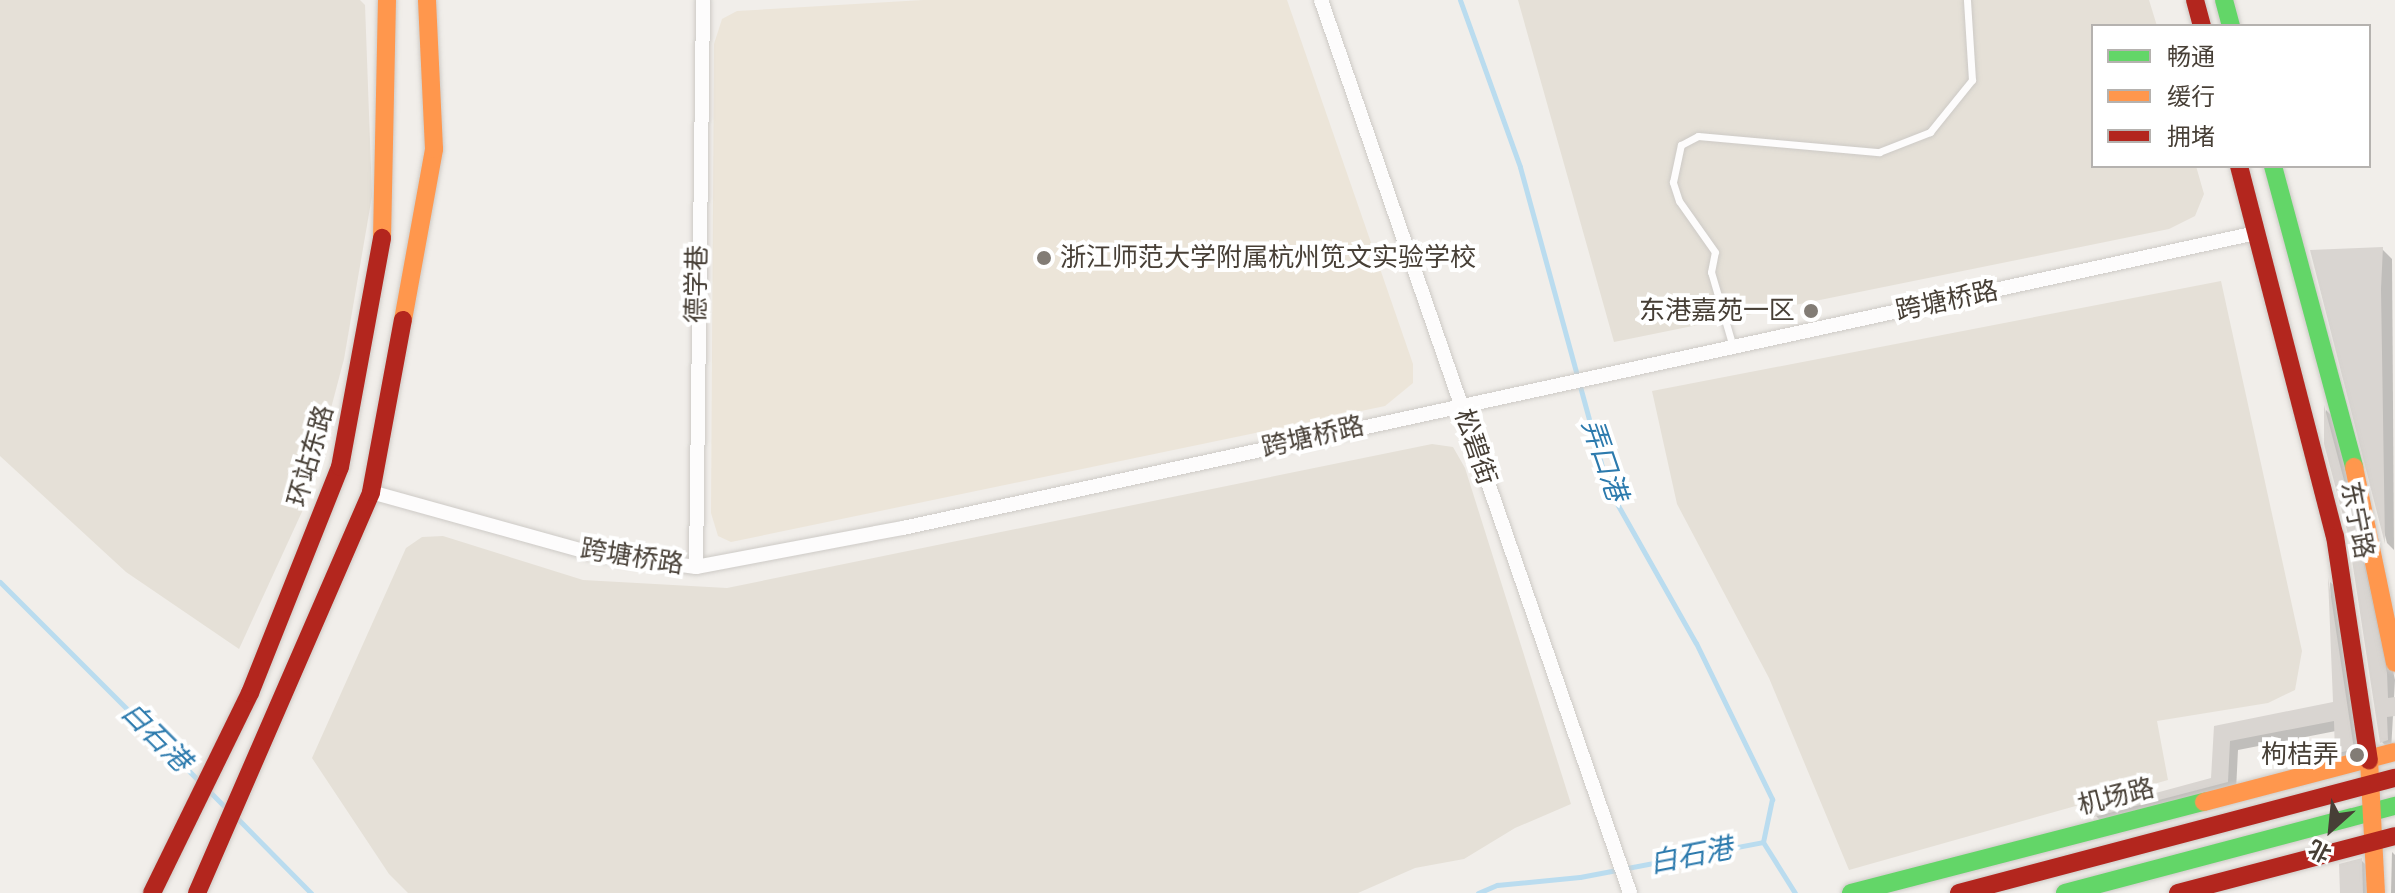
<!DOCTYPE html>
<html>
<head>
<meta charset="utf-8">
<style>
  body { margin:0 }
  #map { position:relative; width:2395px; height:893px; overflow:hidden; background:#f1eeea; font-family:"Source Sans 3","Noto Sans SC",sans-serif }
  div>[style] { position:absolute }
  .residential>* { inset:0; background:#e5e0d7 }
  .education>* { inset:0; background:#ece5d9 }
  .shadow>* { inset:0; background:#0003 }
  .stream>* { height:5px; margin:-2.5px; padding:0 2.5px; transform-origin:2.5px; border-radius:2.5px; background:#badcef }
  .building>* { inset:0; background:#d9d5d1 }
  .roads { filter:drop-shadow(0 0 2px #cdcac6) drop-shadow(0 0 2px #cdcac6) }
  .lane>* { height:7px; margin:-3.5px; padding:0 3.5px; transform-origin:3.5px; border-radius:3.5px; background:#fdfcfc }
  .street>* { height:14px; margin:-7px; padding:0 7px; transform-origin:7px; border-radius:7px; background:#fdfcfc }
  .fast>* { height:18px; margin:-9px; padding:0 9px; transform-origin:9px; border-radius:9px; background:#63d668 }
  .slow>* { height:18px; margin:-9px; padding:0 9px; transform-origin:9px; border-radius:9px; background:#ff974d }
  .jam>* { height:18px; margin:-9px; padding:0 9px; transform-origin:9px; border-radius:9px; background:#b3261e }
  .dots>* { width:22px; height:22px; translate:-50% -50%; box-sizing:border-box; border:4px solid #fff; border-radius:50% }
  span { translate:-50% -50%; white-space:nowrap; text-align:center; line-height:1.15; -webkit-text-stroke:8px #fff; paint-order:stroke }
  .poi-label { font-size:26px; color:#473f36 }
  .left { translate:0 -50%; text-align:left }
  .right { translate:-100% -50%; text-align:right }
  .street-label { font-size:26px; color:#473f36 }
  .water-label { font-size:28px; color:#2c7aad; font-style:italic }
  .legend { position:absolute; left:2091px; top:24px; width:280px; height:144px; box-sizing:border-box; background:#fff; border:2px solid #b5b2af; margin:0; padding:10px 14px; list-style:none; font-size:24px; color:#473f36 }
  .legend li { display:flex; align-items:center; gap:16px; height:40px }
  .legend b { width:40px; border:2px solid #b5b2af }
  .north { position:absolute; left:2291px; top:789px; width:80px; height:80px; -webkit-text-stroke:6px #fff; paint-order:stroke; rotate:207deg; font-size:22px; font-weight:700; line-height:32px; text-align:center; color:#473f36 }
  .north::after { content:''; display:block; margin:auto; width:28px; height:36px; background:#473f36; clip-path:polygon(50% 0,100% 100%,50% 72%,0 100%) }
</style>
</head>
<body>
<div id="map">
  <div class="residential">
    <i style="clip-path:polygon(0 0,360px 0,365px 5px,372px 196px,344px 359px,306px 503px,239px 649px,126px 572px,0 456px)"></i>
    <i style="clip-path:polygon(1518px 0,2149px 0,2157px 26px,2093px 26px,2093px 166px,2196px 166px,2204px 194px,2195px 216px,2169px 229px,1614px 342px)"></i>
    <i style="clip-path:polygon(2221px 281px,2302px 651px,2295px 690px,2268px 703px,2157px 721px,2168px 780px,1849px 870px,1769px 678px,1677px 504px,1652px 391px)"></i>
    <i style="clip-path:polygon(1432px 444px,1453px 447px,1465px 468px,1571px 804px,1515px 828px,1464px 859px,1415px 868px,1358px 893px,408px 893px,389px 874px,312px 758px,406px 548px,422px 537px,443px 536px,583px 580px,727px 588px)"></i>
  </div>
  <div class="education">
    <i style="clip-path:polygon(923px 0,1287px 0,1413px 364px,1413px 383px,1385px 406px,731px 542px,718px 536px,711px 513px,714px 44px,722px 19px,737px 11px)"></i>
  </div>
  <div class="shadow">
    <i style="clip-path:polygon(2382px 249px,2392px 259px,2394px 550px,2387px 543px,2312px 252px)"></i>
    <i style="clip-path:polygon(2326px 410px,2333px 417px,2362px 525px,2395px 680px,2391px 751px,2382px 742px,2350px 534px,2326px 443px)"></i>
    <i style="clip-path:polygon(2330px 582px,2337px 588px,2363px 758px,2346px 763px,2337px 753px,2336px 731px,2238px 750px,2236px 791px,2105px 825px,2096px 816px,2213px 779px,2216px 728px,2335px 704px)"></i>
    <i style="clip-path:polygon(2392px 852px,2395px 855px,2395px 893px,2391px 893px)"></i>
    <i style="clip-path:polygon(2361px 860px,2371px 870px,2372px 893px,2342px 893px)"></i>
  </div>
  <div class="stream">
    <i style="left:1460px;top:0;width:177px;rotate:70.2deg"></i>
    <i style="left:1520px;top:167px;width:331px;rotate:74.7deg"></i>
    <i style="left:1607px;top:486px;width:180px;rotate:60.5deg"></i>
    <i style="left:1696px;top:643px;width:174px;rotate:64deg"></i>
    <i style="left:1772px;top:799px;width:44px;rotate:101.8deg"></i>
    <i style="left:1763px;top:842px;width:60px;rotate:57.9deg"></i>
    <i style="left:0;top:582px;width:283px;rotate:45deg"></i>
    <i style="left:207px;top:789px;width:30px;rotate:45deg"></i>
    <i style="left:236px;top:817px;width:107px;rotate:45.4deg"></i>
    <i style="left:1478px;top:893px;width:21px;rotate:-23deg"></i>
    <i style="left:1497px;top:885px;width:83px;rotate:-5.5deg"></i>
    <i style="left:1580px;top:877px;width:186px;rotate:-10.8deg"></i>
  </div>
  <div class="building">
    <i style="clip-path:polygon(2383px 247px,2381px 289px,2385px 544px,2310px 250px)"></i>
    <i style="clip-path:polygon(2324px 405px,2353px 514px,2387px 673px,2388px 698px,2395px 697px,2395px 716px,2387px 717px,2388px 740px,2380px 743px,2348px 534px,2324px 444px)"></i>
    <i style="clip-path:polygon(2328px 577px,2354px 749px,2335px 754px,2334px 721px,2230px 741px,2228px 782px,2094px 817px,2093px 810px,2211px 778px,2214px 726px,2333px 702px)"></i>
    <i style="clip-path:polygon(2362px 858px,2363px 893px,2340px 893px,2339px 864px)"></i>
  </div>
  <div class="roads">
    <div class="lane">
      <i style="left:1733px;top:347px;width:78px;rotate:-106.3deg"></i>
      <i style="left:1711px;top:272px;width:20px;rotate:-79deg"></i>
      <i style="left:1715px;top:252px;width:62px;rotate:-125.2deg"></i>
      <i style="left:1679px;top:201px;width:20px;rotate:-108deg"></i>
      <i style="left:1673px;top:182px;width:38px;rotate:-78deg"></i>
      <i style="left:1681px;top:145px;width:19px;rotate:-28deg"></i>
      <i style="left:1698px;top:136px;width:182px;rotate:5.1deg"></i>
      <i style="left:1879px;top:152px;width:55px;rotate:-21.4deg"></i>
      <i style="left:1930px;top:132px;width:67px;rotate:-51.1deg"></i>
      <i style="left:1972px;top:80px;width:80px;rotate:-93.6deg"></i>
    </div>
    <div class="street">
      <i style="left:1321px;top:0;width:945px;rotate:70.91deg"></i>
      <i style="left:371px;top:492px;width:228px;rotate:15.5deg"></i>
      <i style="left:591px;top:553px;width:106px;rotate:7.6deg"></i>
      <i style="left:696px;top:567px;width:211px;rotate:-10.7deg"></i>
      <i style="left:903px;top:528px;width:1385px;rotate:-12.3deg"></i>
      <i style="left:696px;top:567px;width:567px;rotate:-89.29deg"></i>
    </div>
    <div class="fast">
      <i style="left:2224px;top:0;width:27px;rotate:75deg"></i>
      <i style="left:2273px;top:166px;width:312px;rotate:74.9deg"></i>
      <i style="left:1851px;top:893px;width:365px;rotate:-14.5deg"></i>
      <i style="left:2065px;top:893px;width:341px;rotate:-14.8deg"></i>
    </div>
    <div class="slow">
      <i style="left:382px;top:238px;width:238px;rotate:-88.8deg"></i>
      <i style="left:403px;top:320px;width:174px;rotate:-79.7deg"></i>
      <i style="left:434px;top:149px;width:149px;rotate:-92.7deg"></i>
      <i style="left:2354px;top:467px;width:200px;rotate:78.2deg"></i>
      <i style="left:2369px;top:760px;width:133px;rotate:87deg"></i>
      <i style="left:2204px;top:802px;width:197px;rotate:-14.7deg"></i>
    </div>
    <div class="jam">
      <i style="left:2195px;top:0;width:27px;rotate:75deg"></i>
      <i style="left:2239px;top:166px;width:382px;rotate:75.5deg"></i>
      <i style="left:2335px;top:536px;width:227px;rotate:81.4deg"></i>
      <i style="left:152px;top:893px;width:223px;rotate:-63.9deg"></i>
      <i style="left:250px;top:693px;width:243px;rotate:-68.3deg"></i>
      <i style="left:340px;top:467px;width:233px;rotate:-79.6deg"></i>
      <i style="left:197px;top:893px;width:437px;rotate:-66.5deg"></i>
      <i style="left:371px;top:492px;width:175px;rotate:-79.5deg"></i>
      <i style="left:1959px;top:893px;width:451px;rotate:-14.8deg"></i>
      <i style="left:2178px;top:893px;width:224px;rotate:-14.7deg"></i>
    </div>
  </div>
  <div class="dots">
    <i style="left:1044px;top:258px;background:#827c75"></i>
    <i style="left:1811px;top:311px;background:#827c75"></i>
    <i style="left:2357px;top:755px;background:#827c75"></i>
  </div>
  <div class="poi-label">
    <span class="left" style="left:1060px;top:258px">浙江师范大学附属杭州笕文实验学校</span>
    <span class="right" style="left:1795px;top:311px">东港嘉苑一区</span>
    <span class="right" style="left:2339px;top:755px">枸桔弄</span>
  </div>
  <div class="street-label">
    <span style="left:697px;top:284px;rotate:-89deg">德学巷</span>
    <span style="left:1947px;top:301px;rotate:-12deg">跨塘桥路</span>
    <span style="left:1313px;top:437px;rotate:-13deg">跨塘桥路</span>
    <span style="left:1475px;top:447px;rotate:71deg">松碧街</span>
    <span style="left:311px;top:456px;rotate:-74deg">环站东路</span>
    <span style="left:2357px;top:520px;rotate:79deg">东宁路</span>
    <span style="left:632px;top:557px;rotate:9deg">跨塘桥路</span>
    <span style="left:2116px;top:797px;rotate:-14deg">机场路</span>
  </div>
  <div class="water-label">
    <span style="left:1604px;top:460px;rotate:71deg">弄口港</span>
    <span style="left:156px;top:737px;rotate:45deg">白石港</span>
    <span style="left:1691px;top:856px;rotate:-11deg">白石港</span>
  </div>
  <ul class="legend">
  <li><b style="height:10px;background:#63d668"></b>畅通</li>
  <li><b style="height:10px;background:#ff974d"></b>缓行</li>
  <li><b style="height:10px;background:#b3261e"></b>拥堵</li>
  </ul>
  <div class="north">北</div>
</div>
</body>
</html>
